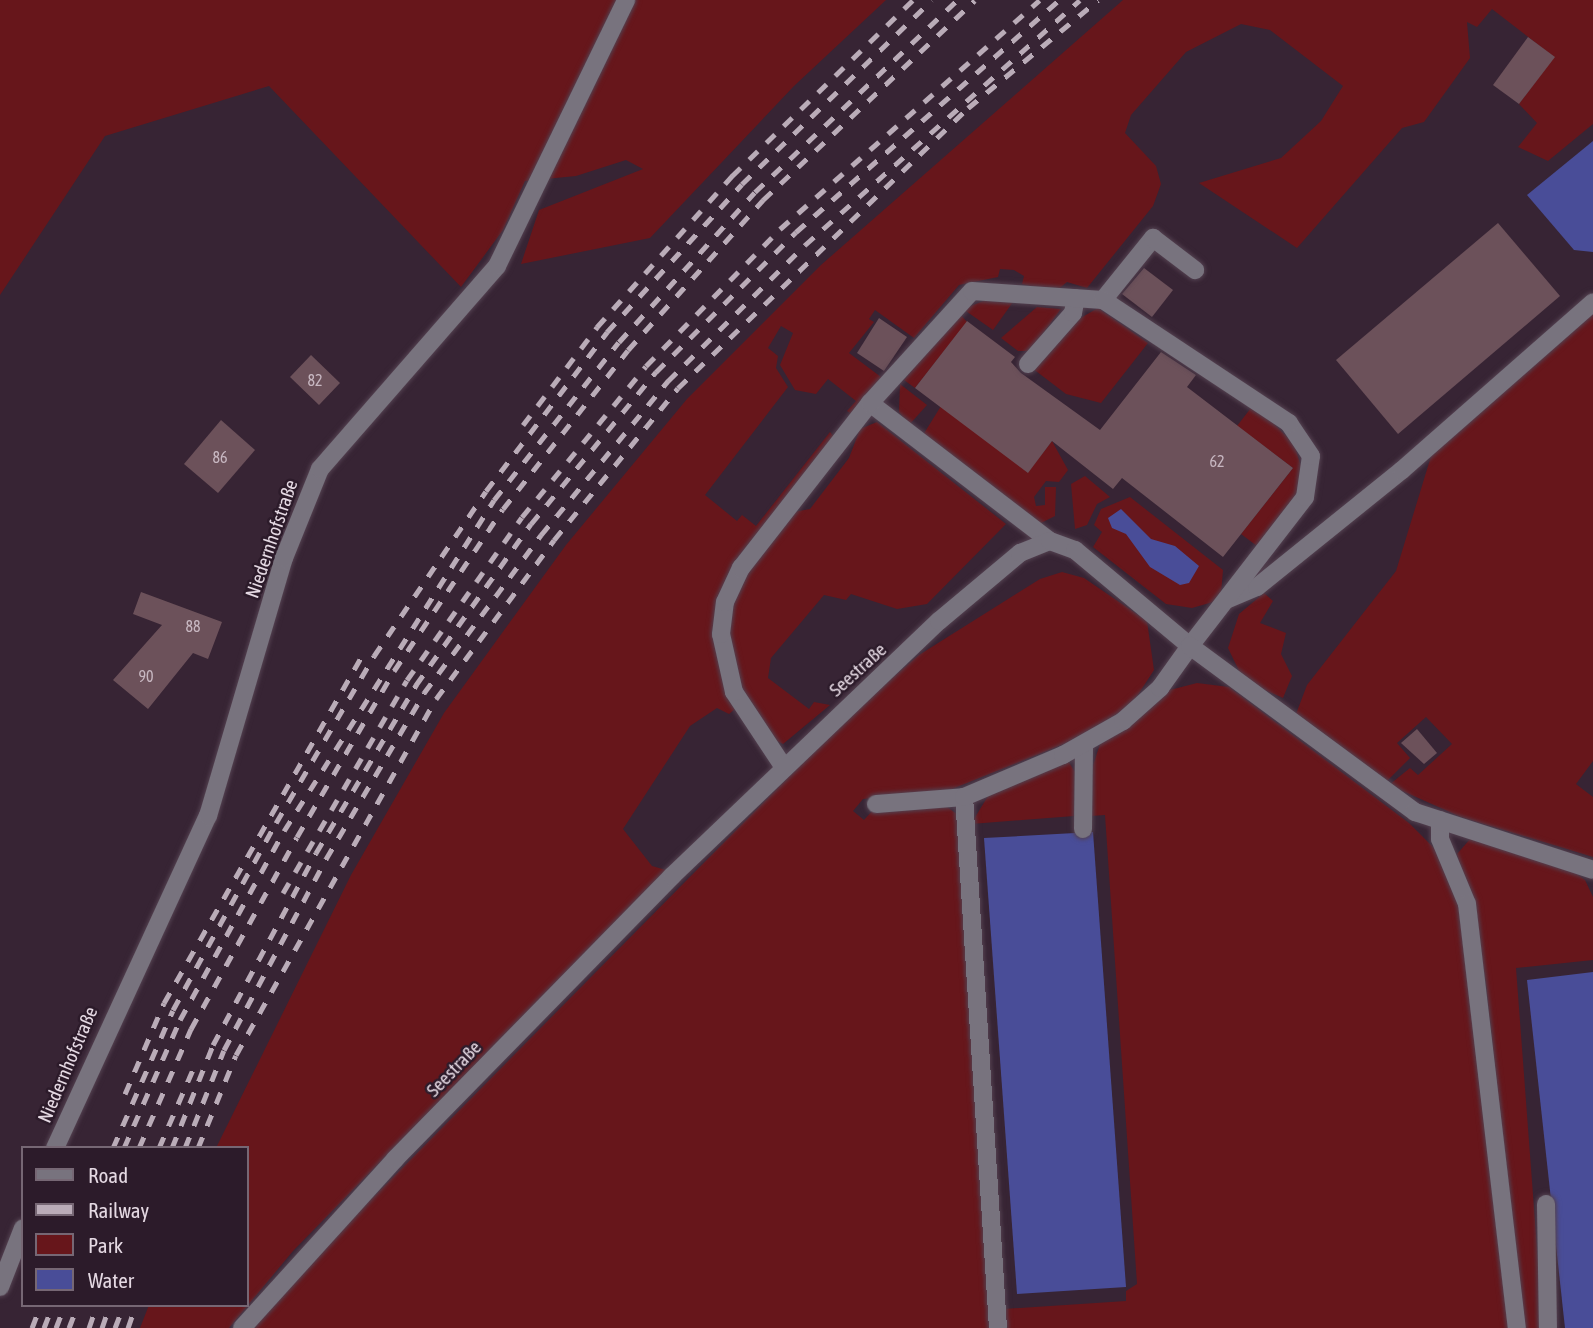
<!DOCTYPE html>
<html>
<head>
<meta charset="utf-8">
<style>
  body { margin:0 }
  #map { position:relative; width:1593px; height:1328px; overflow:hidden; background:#372434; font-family:"Asap Condensed",sans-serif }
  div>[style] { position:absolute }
  .green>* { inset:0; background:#67161b }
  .water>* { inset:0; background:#494d98 }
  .building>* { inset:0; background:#6c515a }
  .roads { filter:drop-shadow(0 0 2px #534150) drop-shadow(0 0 2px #534150) }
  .minor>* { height:18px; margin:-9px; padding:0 9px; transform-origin:9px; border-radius:9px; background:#78737e }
  .rail>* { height:5px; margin-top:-2.5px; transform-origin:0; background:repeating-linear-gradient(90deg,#baacb8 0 12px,transparent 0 24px) }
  span { translate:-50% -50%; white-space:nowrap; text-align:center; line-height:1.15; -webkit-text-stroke:5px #2c1b2a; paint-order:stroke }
  .number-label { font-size:16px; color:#c7b7c1 }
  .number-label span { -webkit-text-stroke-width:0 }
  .street-label { font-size:19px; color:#e5d9e3 }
  .legend { position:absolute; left:21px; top:1146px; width:228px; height:161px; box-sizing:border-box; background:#2c1b2a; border:2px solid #766774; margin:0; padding:9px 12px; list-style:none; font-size:21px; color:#e5d9e3 }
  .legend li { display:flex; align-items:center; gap:14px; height:35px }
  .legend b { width:35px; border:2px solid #766774 }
</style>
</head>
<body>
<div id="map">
  <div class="green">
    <i style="clip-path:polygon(0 0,886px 0,794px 86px,650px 238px,521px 264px,539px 210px,643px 169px,626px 160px,576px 176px,525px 181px,503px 230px,461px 287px,269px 86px,105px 136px,0 295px)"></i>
    <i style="clip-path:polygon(1123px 0,1593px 0,1593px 124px,1548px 161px,1518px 147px,1537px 123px,1519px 104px,1554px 57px,1492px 9px,1477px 27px,1467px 22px,1470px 58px,1424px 122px,1402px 128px,1297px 248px,1199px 183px,1281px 158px,1321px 121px,1343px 86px,1270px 30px,1241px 24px,1186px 52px,1131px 115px,1125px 133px,1156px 166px,1161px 184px,1153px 206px,1087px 288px,1067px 282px,1056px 291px,1042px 289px,1022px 284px,1024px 276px,1014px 270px,1000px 269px,998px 277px,959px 285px,914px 338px,875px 310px,869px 319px,874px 322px,849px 353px,881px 377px,853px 415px,847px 411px,856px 401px,828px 379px,816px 394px,795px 390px,780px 365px,793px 333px,781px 326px,768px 348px,778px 356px,776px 368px,788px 387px,705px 495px,737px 521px,742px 515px,756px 526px,830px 432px,835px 438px,725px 584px,735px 709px,729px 714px,717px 708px,690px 726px,623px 829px,652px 866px,666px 870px,293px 1251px,229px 1328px,140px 1328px,149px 1305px,247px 1305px,247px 1148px,216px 1148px,351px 875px,444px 713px,566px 545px,687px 399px,821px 265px)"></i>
    <i style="clip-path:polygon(986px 300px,1013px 302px,993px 330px,963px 309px)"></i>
    <i style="clip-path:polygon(1037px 307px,1061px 309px,1030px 351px,1018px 351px,1001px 338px)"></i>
    <i style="clip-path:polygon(1098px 308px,1148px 343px,1101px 403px,1066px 394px,1032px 368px,1065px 327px)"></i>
    <i style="clip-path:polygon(959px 313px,967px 322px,915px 388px,904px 380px)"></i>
    <i style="clip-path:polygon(1593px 314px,1593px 761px,1576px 784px,1593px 797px,1593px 857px,1461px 817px,1389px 785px,1410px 768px,1418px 775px,1452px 744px,1426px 717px,1397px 743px,1410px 758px,1385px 783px,1296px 714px,1307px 685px,1396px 571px,1432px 453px)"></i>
    <i style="clip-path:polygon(900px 384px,927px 405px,909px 425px,899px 412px)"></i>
    <i style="clip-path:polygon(1254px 404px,1294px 444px,1304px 476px,1301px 490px,1257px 546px,1241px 534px,1293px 468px,1237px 426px)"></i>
    <i style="clip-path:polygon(941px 406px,1028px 472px,1052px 441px,1068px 470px,1059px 482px,1046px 481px,1034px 497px,1036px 506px,1045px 505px,1045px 487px,1056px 487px,1055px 516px,1039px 524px,923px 435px)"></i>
    <i style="clip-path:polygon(877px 422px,1006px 524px,927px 604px,897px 609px,851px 594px,846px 600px,824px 595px,771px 658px,768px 678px,809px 709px,814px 702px,830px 705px,783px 744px,771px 738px,741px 691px,728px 635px,732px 604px,743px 577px,793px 512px,810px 509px,849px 458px,860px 429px)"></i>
    <i style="clip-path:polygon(1085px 476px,1110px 497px,1097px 504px,1087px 525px,1075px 529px,1071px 484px)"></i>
    <i style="clip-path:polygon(1130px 497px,1223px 570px,1221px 594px,1213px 602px,1192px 608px,1166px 604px,1093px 547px,1102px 532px,1094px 525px,1101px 509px)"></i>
    <i style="clip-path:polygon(1062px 572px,1084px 578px,1147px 621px,1154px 670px,1132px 704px,1086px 735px,952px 789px,863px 799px,853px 811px,864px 820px,873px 810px,939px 801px,958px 815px,992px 1328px,254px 1328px,326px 1245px,856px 709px,919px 655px,1040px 579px)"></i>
    <i style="clip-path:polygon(1264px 593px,1273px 601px,1260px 623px,1286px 633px,1281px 654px,1292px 676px,1283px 698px,1244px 681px,1228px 648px,1239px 614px)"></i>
    <i style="clip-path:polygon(1197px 683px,1229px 687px,1409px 823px,1437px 851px,1456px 884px,1511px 1328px,1003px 1328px,1003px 1309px,1126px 1301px,1126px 1291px,1137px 1284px,1105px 815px,1091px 816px,1090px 775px,1100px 744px,1166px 691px)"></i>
    <i style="clip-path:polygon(1068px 761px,1075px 772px,1074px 816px,971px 824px,988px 796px)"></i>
    <i style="clip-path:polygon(1471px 838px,1566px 866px,1585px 880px,1593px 897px,1593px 960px,1516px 968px,1543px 1328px,1523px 1328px,1486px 983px,1474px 909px,1457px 854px)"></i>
  </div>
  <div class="water">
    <i style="clip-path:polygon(1593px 141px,1593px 252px,1574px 250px,1527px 195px)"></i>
    <i style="clip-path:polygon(1121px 509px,1151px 539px,1175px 546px,1199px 566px,1189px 583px,1180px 585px,1150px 567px,1126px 534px,1112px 528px,1108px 518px)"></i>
    <i style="clip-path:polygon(1093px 832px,1126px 1287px,1017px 1294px,984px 838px)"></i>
    <i style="clip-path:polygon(1593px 972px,1593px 1328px,1565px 1328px,1527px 980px)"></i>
  </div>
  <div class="building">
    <i style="clip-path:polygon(1528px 37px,1555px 57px,1519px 104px,1493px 85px)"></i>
    <i style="clip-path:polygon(1498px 223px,1560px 296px,1398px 434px,1336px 360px)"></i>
    <i style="clip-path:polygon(1144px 268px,1173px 290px,1152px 317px,1122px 294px)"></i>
    <i style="clip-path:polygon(879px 318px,907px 337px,884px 371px,857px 353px)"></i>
    <i style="clip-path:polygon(967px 321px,1015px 357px,1011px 362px,1021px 373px,1100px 430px,1161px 352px,1196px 375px,1187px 387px,1293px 468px,1223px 557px,1122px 478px,1113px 489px,1052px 441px,1028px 473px,915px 388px)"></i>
    <i style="clip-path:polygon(311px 355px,340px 383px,319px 405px,290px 377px)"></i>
    <i style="clip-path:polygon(221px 420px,255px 450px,218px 493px,184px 464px)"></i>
    <i style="clip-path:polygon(141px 592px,222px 622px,208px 659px,193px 653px,148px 709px,113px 680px,162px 625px,133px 614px)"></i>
    <i style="clip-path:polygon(1417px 729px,1437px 753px,1424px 764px,1401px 743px)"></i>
  </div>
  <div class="roads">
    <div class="minor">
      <i style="left:1028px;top:364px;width:68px;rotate:-48.6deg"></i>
      <i style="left:1073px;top:313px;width:15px;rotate:-79deg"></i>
      <i style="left:870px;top:403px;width:227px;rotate:37.5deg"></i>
      <i style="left:1226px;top:600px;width:34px;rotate:-23deg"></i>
      <i style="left:1257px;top:587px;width:186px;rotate:-38.9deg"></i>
      <i style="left:1402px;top:470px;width:254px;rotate:-41.3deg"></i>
      <i style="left:783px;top:766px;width:89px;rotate:-123.5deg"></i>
      <i style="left:734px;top:692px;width:59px;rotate:-102.6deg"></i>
      <i style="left:721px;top:634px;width:32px;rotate:-83deg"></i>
      <i style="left:725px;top:602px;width:38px;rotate:-65deg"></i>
      <i style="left:741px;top:568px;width:209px;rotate:-52deg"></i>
      <i style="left:870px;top:403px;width:151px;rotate:-47.7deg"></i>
      <i style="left:972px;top:291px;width:131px;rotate:3.9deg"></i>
      <i style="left:1103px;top:300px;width:80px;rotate:-51.1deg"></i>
      <i style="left:1153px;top:238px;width:53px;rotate:37.3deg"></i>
      <i style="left:876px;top:804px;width:88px;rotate:-4.5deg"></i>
      <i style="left:1440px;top:820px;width:19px;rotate:90deg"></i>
      <i style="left:1440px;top:839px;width:70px;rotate:67.4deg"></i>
      <i style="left:1467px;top:904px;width:427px;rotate:83.3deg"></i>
      <i style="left:1083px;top:829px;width:84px;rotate:-89.3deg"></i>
      <i style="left:55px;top:1148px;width:366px;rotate:-65.3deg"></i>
      <i style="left:208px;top:816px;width:269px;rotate:-73.6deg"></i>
      <i style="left:284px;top:558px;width:96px;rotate:-68deg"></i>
      <i style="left:320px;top:469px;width:269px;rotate:-48.9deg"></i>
      <i style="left:497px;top:266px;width:296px;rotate:-64.1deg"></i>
      <i style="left:1546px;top:1204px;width:124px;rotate:89.1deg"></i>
      <i style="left:0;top:1287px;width:63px;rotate:-68.7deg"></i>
      <i style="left:242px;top:1328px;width:228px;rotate:-47.8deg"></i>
      <i style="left:395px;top:1159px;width:396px;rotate:-45.6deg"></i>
      <i style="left:672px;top:876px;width:369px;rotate:-43.7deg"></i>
      <i style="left:939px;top:621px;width:106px;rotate:-40deg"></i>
      <i style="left:1020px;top:553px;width:32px;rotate:-22deg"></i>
      <i style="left:1050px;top:541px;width:27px;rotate:20deg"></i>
      <i style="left:1075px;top:550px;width:150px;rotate:39.9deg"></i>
      <i style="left:1190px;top:646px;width:188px;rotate:-52.3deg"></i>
      <i style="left:1305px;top:497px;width:41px;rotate:-81.7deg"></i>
      <i style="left:1311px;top:456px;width:40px;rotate:-124deg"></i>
      <i style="left:1289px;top:423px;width:223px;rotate:-146.5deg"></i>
      <i style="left:998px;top:1328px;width:532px;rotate:-93.66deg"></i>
      <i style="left:964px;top:797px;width:108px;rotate:-23deg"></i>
      <i style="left:1063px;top:755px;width:69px;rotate:-29.5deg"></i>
      <i style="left:1123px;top:721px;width:50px;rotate:-41.7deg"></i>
      <i style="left:1160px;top:688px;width:52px;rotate:-54.5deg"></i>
      <i style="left:1190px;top:646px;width:280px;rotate:36.4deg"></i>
      <i style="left:1415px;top:812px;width:187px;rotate:18deg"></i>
    </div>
  </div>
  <div class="rail">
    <i style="left:523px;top:425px;width:123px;rotate:-52.9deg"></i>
    <i style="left:597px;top:327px;width:203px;rotate:-48.2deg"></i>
    <i style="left:732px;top:176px;width:252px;rotate:-44.2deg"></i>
    <i style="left:283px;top:893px;width:246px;rotate:-59.8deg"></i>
    <i style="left:407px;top:680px;width:199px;rotate:-54.8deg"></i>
    <i style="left:522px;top:517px;width:195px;rotate:-50.6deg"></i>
    <i style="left:646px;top:366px;width:192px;rotate:-45.6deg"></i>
    <i style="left:780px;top:229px;width:346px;rotate:-41.4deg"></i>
    <i style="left:125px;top:1094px;width:99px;rotate:-66.8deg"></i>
    <i style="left:164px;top:1003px;width:402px;rotate:-60.3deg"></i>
    <i style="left:113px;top:1148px;width:150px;rotate:-66.5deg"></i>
    <i style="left:173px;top:1010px;width:213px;rotate:-61.2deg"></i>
    <i style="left:276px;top:823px;width:194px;rotate:-59.6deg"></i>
    <i style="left:374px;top:656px;width:199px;rotate:-55.8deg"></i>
    <i style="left:486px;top:491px;width:200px;rotate:-52.7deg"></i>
    <i style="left:607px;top:332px;width:200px;rotate:-47.6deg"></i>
    <i style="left:742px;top:184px;width:264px;rotate:-44.1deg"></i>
    <i style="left:124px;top:1148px;width:140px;rotate:-66.4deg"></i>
    <i style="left:180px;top:1020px;width:216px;rotate:-61.2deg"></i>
    <i style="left:284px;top:831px;width:392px;rotate:-57.6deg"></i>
    <i style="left:494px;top:500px;width:201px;rotate:-51.7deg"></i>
    <i style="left:619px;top:342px;width:202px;rotate:-47.8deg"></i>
    <i style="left:755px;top:192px;width:279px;rotate:-43.5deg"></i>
    <i style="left:139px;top:1148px;width:130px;rotate:-66.4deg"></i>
    <i style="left:191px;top:1029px;width:219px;rotate:-61.1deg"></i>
    <i style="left:297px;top:837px;width:192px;rotate:-59.7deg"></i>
    <i style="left:394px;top:671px;width:195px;rotate:-56.1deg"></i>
    <i style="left:503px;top:509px;width:202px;rotate:-51.8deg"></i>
    <i style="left:628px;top:350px;width:202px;rotate:-48deg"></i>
    <i style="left:763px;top:200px;width:291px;rotate:-43.3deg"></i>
    <i style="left:159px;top:1148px;width:88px;rotate:-66.6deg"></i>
    <i style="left:172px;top:1148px;width:111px;rotate:-68.3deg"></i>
    <i style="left:213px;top:1045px;width:218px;rotate:-61.8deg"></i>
    <i style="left:316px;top:853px;width:196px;rotate:-59.2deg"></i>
    <i style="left:416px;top:685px;width:198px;rotate:-54.5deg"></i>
    <i style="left:531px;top:524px;width:197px;rotate:-50.6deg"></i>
    <i style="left:656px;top:372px;width:198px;rotate:-45deg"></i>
    <i style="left:796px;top:232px;width:351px;rotate:-41.4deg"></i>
    <i style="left:185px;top:1148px;width:105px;rotate:-68.3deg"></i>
    <i style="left:224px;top:1050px;width:217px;rotate:-61.9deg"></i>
    <i style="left:326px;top:859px;width:193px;rotate:-59.4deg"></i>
    <i style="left:424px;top:693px;width:197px;rotate:-53.5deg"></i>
    <i style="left:541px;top:535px;width:200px;rotate:-50.5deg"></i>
    <i style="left:668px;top:381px;width:193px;rotate:-44.8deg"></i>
    <i style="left:805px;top:245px;width:368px;rotate:-41.7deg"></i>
    <i style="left:198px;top:1148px;width:100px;rotate:-67.8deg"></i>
    <i style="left:236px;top:1055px;width:408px;rotate:-60.7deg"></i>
    <i style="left:436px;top:699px;width:198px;rotate:-53.4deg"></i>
    <i style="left:554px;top:540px;width:196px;rotate:-50.8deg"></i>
    <i style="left:678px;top:388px;width:403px;rotate:-44deg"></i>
    <i style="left:968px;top:108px;width:169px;rotate:-39.7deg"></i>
    <i style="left:32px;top:1328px;width:25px;rotate:-69deg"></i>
    <i style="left:44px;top:1328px;width:25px;rotate:-69deg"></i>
    <i style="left:56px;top:1328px;width:25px;rotate:-69deg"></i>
    <i style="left:69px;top:1328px;width:25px;rotate:-69deg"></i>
    <i style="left:89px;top:1328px;width:24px;rotate:-71deg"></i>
    <i style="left:102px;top:1328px;width:24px;rotate:-71deg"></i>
    <i style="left:115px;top:1328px;width:25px;rotate:-69deg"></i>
    <i style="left:128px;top:1328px;width:24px;rotate:-71deg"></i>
  </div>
  <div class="number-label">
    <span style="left:315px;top:380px">82</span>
    <span style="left:220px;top:457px">86</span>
    <span style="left:1217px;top:461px">62</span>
    <span style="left:193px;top:626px">88</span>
    <span style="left:146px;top:676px">90</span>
  </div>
  <div class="street-label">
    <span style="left:272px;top:539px;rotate:-71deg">Niedernhofstraße</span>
    <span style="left:858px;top:670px;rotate:-42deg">Seestraße</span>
    <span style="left:68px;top:1065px;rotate:-67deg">Niedernhofstraße</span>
    <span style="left:454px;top:1069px;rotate:-46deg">Seestraße</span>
  </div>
  <ul class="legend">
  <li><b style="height:9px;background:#78737e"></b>Road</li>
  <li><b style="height:9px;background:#baacb8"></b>Railway</li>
  <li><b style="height:19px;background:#67161b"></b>Park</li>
  <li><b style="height:19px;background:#494d98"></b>Water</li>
  </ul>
</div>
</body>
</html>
